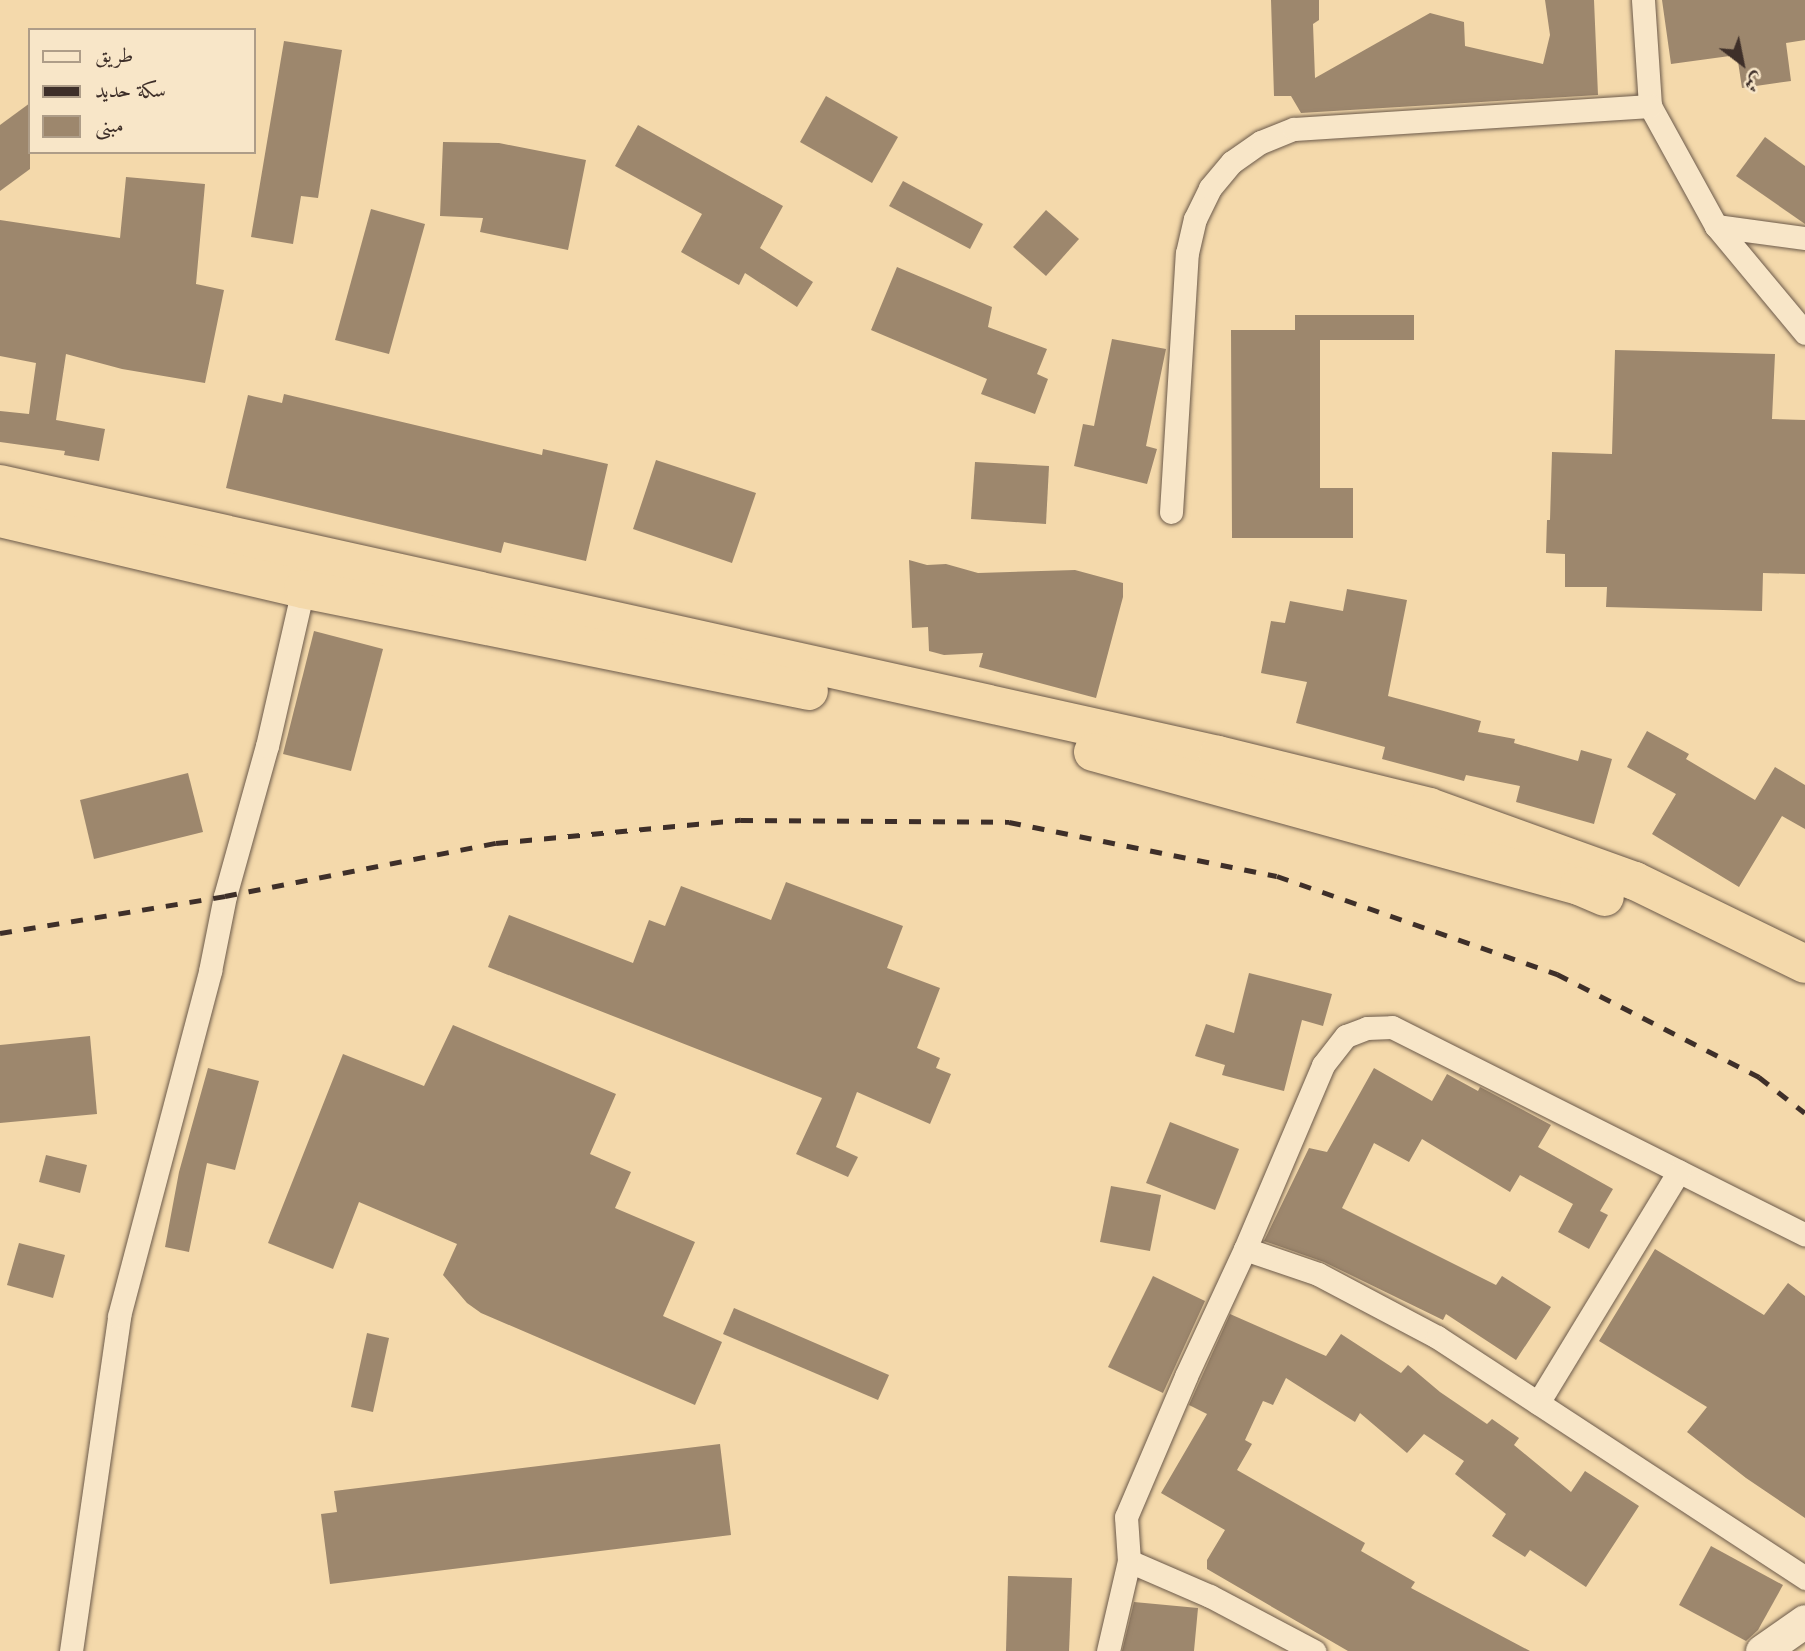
<!DOCTYPE html>
<html>
<head>
<meta charset="utf-8">
<style>
  body { margin:0 }
  #map { position:relative; width:1805px; height:1651px; overflow:hidden; background:#f4d9ab; font-family:"Old Standard TT",Amiri,serif }
  div>[style] { position:absolute }
  .building>* { inset:0; background:#9d876d }
  .roads { filter:drop-shadow(0 0 2px #6c5a4a) drop-shadow(0 0 2px #6c5a4a) }
  .street>* { height:23px; margin:-11.5px; padding:0 11.5px; transform-origin:11.5px; border-radius:11.5px; background:#f8e6c8 }
  .secondary>* { height:33px; margin:-16.5px; padding:0 16.5px; transform-origin:16.5px; border-radius:16.5px; background:#f8e6c8 }
  .highway>* { height:38px; margin:-19px; padding:0 19px; transform-origin:19px; border-radius:19px; background:#f4d9ab }
  .rail>* { height:5px; margin-top:-2.5px; transform-origin:0; background:repeating-linear-gradient(90deg,#3e2f29 0 12px,transparent 0 24px) }
  span { translate:-50% -50%; white-space:nowrap; text-align:center; line-height:1.15; -webkit-text-stroke:6px #f8e6c8; paint-order:stroke }
  .legend { position:absolute; left:28px; top:28px; width:228px; height:126px; box-sizing:border-box; background:#f8e6c8; border:2px solid #ae9d88; margin:0; padding:9px 12px; list-style:none; font-size:21px; color:#3e2f29 }
  .legend li { display:flex; align-items:center; gap:14px; height:35px }
  .legend b { width:35px; border:2px solid #ae9d88 }
  .north { position:absolute; left:1707px; top:28px; width:70px; height:70px; -webkit-text-stroke:5px #f8e6c8; paint-order:stroke; rotate:148deg; font-size:19px; font-weight:700; line-height:28px; text-align:center; color:#3e2f29 }
  .north::after { content:''; display:block; margin:auto; width:24px; height:32px; background:#3e2f29; clip-path:polygon(50% 0,100% 100%,50% 72%,0 100%) }
</style>
</head>
<body>
<div id="map">
  <div class="building">
    <i style="clip-path:polygon(1271px 0,1319px 0,1319px 20px,1313px 24px,1315px 78px,1430px 13px,1464px 22px,1465px 46px,1543px 64px,1550px 35px,1545px 0,1594px 0,1598px 95px,1301px 113px,1291px 96px,1274px 96px)"></i>
    <i style="clip-path:polygon(1662px 0,1805px 0,1805px 40px,1786px 43px,1791px 81px,1742px 88px,1737px 55px,1671px 64px)"></i>
    <i style="clip-path:polygon(284px 41px,342px 50px,318px 198px,301px 196px,293px 244px,251px 237px)"></i>
    <i style="clip-path:polygon(826px 96px,898px 137px,872px 183px,800px 142px)"></i>
    <i style="clip-path:polygon(30px 103px,30px 169px,0 191px,0 125px)"></i>
    <i style="clip-path:polygon(638px 125px,783px 206px,760px 248px,813px 282px,797px 307px,745px 273px,739px 285px,681px 252px,702px 214px,615px 166px)"></i>
    <i style="clip-path:polygon(1765px 137px,1805px 166px,1805px 224px,1736px 176px)"></i>
    <i style="clip-path:polygon(443px 142px,499px 143px,586px 160px,568px 250px,480px 232px,483px 218px,440px 216px)"></i>
    <i style="clip-path:polygon(126px 177px,205px 184px,196px 284px,224px 290px,205px 383px,122px 369px,66px 354px,56px 420px,105px 429px,99px 461px,64px 455px,65px 451px,0 442px,0 411px,29px 414px,36px 363px,0 356px,0 220px,120px 238px)"></i>
    <i style="clip-path:polygon(903px 181px,983px 224px,970px 249px,889px 206px)"></i>
    <i style="clip-path:polygon(371px 209px,425px 224px,389px 354px,335px 340px)"></i>
    <i style="clip-path:polygon(1046px 210px,1079px 239px,1046px 276px,1013px 247px)"></i>
    <i style="clip-path:polygon(897px 267px,992px 307px,988px 327px,1047px 349px,1037px 374px,1048px 379px,1035px 414px,981px 394px,987px 379px,871px 330px)"></i>
    <i style="clip-path:polygon(1295px 315px,1414px 315px,1414px 340px,1320px 340px,1320px 488px,1353px 488px,1353px 538px,1232px 538px,1231px 330px,1295px 330px)"></i>
    <i style="clip-path:polygon(1112px 339px,1166px 349px,1146px 446px,1157px 449px,1147px 484px,1074px 466px,1083px 424px,1094px 426px)"></i>
    <i style="clip-path:polygon(1615px 350px,1775px 354px,1772px 419px,1805px 420px,1805px 574px,1763px 573px,1762px 611px,1606px 607px,1607px 587px,1565px 587px,1565px 554px,1546px 553px,1547px 520px,1550px 520px,1552px 452px,1612px 454px)"></i>
    <i style="clip-path:polygon(284px 394px,542px 455px,543px 449px,608px 464px,586px 561px,504px 542px,501px 553px,226px 488px,248px 395px,282px 403px)"></i>
    <i style="clip-path:polygon(656px 460px,756px 493px,732px 563px,633px 529px)"></i>
    <i style="clip-path:polygon(975px 462px,1049px 466px,1046px 524px,971px 519px)"></i>
    <i style="clip-path:polygon(909px 560px,927px 565px,946px 564px,978px 573px,1075px 570px,1123px 583px,1123px 597px,1096px 698px,979px 667px,983px 653px,944px 655px,929px 651px,928px 627px,912px 628px)"></i>
    <i style="clip-path:polygon(1347px 589px,1407px 600px,1388px 696px,1481px 721px,1478px 732px,1515px 739px,1514px 743px,1578px 761px,1581px 750px,1612px 759px,1594px 824px,1516px 802px,1520px 786px,1466px 775px,1464px 781px,1382px 759px,1385px 747px,1296px 723px,1307px 682px,1261px 673px,1271px 621px,1285px 623px,1290px 601px,1343px 611px)"></i>
    <i style="clip-path:polygon(314px 631px,383px 649px,351px 771px,283px 754px)"></i>
    <i style="clip-path:polygon(1647px 731px,1689px 754px,1686px 759px,1755px 800px,1775px 767px,1805px 785px,1805px 829px,1782px 816px,1739px 887px,1652px 834px,1676px 794px,1627px 767px)"></i>
    <i style="clip-path:polygon(188px 773px,203px 832px,94px 859px,80px 800px)"></i>
    <i style="clip-path:polygon(786px 882px,903px 926px,887px 968px,940px 988px,917px 1048px,940px 1058px,936px 1068px,951px 1074px,930px 1124px,857px 1092px,836px 1147px,858px 1157px,848px 1177px,796px 1154px,822px 1098px,488px 967px,509px 915px,633px 963px,649px 920px,665px 926px,681px 886px,771px 920px)"></i>
    <i style="clip-path:polygon(1249px 973px,1332px 994px,1323px 1026px,1302px 1020px,1284px 1091px,1222px 1075px,1225px 1065px,1195px 1056px,1206px 1024px,1234px 1033px)"></i>
    <i style="clip-path:polygon(453px 1025px,616px 1094px,590px 1154px,631px 1172px,615px 1208px,695px 1242px,663px 1316px,722px 1342px,695px 1405px,481px 1313px,467px 1303px,443px 1275px,457px 1244px,359px 1202px,333px 1269px,268px 1243px,343px 1054px,424px 1086px)"></i>
    <i style="clip-path:polygon(90px 1036px,97px 1114px,0 1123px,0 1045px)"></i>
    <i style="clip-path:polygon(208px 1068px,259px 1081px,235px 1170px,207px 1163px,189px 1252px,165px 1247px,179px 1172px)"></i>
    <i style="clip-path:polygon(1374px 1068px,1432px 1101px,1447px 1074px,1478px 1091px,1480px 1087px,1551px 1125px,1538px 1147px,1613px 1189px,1600px 1211px,1608px 1215px,1589px 1249px,1558px 1232px,1573px 1204px,1520px 1175px,1510px 1192px,1422px 1139px,1409px 1162px,1374px 1143px,1342px 1208px,1496px 1285px,1502px 1276px,1551px 1307px,1516px 1360px,1446px 1314px,1443px 1320px,1324px 1262px,1264px 1241px,1309px 1148px,1327px 1152px)"></i>
    <i style="clip-path:polygon(1170px 1122px,1239px 1149px,1215px 1210px,1146px 1183px)"></i>
    <i style="clip-path:polygon(46px 1155px,87px 1165px,80px 1193px,39px 1182px)"></i>
    <i style="clip-path:polygon(1111px 1186px,1161px 1195px,1150px 1251px,1100px 1242px)"></i>
    <i style="clip-path:polygon(19px 1243px,65px 1255px,53px 1298px,7px 1285px)"></i>
    <i style="clip-path:polygon(1655px 1249px,1764px 1315px,1788px 1283px,1805px 1296px,1805px 1518px,1746px 1478px,1687px 1432px,1707px 1407px,1599px 1341px)"></i>
    <i style="clip-path:polygon(1153px 1276px,1205px 1301px,1163px 1393px,1108px 1367px)"></i>
    <i style="clip-path:polygon(734px 1308px,889px 1375px,878px 1400px,723px 1334px)"></i>
    <i style="clip-path:polygon(1230px 1314px,1326px 1356px,1341px 1334px,1401px 1373px,1408px 1365px,1440px 1392px,1487px 1424px,1492px 1419px,1519px 1438px,1514px 1445px,1571px 1492px,1585px 1471px,1639px 1506px,1586px 1587px,1530px 1550px,1525px 1557px,1492px 1536px,1506px 1514px,1455px 1474px,1464px 1461px,1424px 1434px,1407px 1453px,1360px 1413px,1355px 1422px,1286px 1378px,1273px 1405px,1263px 1401px,1245px 1440px,1252px 1444px,1237px 1470px,1365px 1543px,1361px 1551px,1415px 1582px,1411px 1588px,1530px 1651px,1348px 1651px,1207px 1569px,1207px 1560px,1225px 1530px,1161px 1493px,1207px 1414px,1189px 1405px)"></i>
    <i style="clip-path:polygon(367px 1333px,389px 1338px,373px 1412px,351px 1407px)"></i>
    <i style="clip-path:polygon(720px 1444px,731px 1535px,330px 1584px,321px 1514px,337px 1512px,334px 1491px)"></i>
    <i style="clip-path:polygon(1711px 1546px,1783px 1585px,1758px 1630px,1746px 1641px,1679px 1605px)"></i>
    <i style="clip-path:polygon(1008px 1576px,1072px 1578px,1069px 1651px,1006px 1651px)"></i>
    <i style="clip-path:polygon(1134px 1602px,1198px 1608px,1194px 1651px,1122px 1651px)"></i>
  </div>
  <div class="roads">
    <div class="street">
      <i style="left:1643px;top:0;width:106px;rotate:86.2deg"></i>
      <i style="left:1650px;top:106px;width:137px;rotate:61.2deg"></i>
      <i style="left:1716px;top:226px;width:139px;rotate:50.2deg"></i>
      <i style="left:1716px;top:226px;width:90px;rotate:7.7deg"></i>
      <i style="left:1171px;top:512px;width:259px;rotate:-86.5deg"></i>
      <i style="left:1187px;top:253px;width:35px;rotate:-77deg"></i>
      <i style="left:1195px;top:219px;width:34px;rotate:-64deg"></i>
      <i style="left:1210px;top:188px;width:34px;rotate:-50deg"></i>
      <i style="left:1232px;top:162px;width:35px;rotate:-35deg"></i>
      <i style="left:1261px;top:142px;width:35px;rotate:-22deg"></i>
      <i style="left:1294px;top:129px;width:357px;rotate:-3.7deg"></i>
      <i style="left:1245px;top:1249px;width:200px;rotate:-67deg"></i>
      <i style="left:1323px;top:1065px;width:37px;rotate:-52deg"></i>
      <i style="left:1346px;top:1036px;width:22px;rotate:-21deg"></i>
      <i style="left:1367px;top:1028px;width:25px;rotate:-2deg"></i>
      <i style="left:1392px;top:1027px;width:462px;rotate:26.7deg"></i>
      <i style="left:1538px;top:1403px;width:271px;rotate:-58.7deg"></i>
      <i style="left:1129px;top:1561px;width:44px;rotate:-93.9deg"></i>
      <i style="left:1126px;top:1517px;width:153px;rotate:-66.9deg"></i>
      <i style="left:1186px;top:1376px;width:140px;rotate:-65.1deg"></i>
      <i style="left:1245px;top:1249px;width:77px;rotate:18.9deg"></i>
      <i style="left:1318px;top:1274px;width:135px;rotate:27.9deg"></i>
      <i style="left:1437px;top:1337px;width:440px;rotate:33.2deg"></i>
      <i style="left:71px;top:1651px;width:338px;rotate:-81.8deg"></i>
      <i style="left:119px;top:1316px;width:357px;rotate:-75.2deg"></i>
      <i style="left:210px;top:971px;width:76px;rotate:-78.7deg"></i>
      <i style="left:225px;top:896px;width:156px;rotate:-74.4deg"></i>
      <i style="left:267px;top:746px;width:161px;rotate:-77.1deg"></i>
      <i style="left:1108px;top:1651px;width:92px;rotate:-76.9deg"></i>
      <i style="left:1129px;top:1561px;width:88px;rotate:23.4deg"></i>
      <i style="left:1210px;top:1596px;width:118px;rotate:27.9deg"></i>
    </div>
    <div class="secondary">
      <i style="left:1762px;top:1651px;width:52px;rotate:-34.9deg"></i>
    </div>
    <div class="highway">
      <i style="left:0;top:484px;width:1248px;rotate:12.54deg"></i>
      <i style="left:1218px;top:755px;width:217px;rotate:13.8deg"></i>
      <i style="left:1429px;top:807px;width:219px;rotate:19.8deg"></i>
      <i style="left:1635px;top:881px;width:189px;rotate:26deg"></i>
      <i style="left:0;top:518px;width:311px;rotate:13.2deg"></i>
      <i style="left:303px;top:589px;width:516px;rotate:11.4deg"></i>
      <i style="left:1093px;top:752px;width:504px;rotate:15.41deg"></i>
      <i style="left:1579px;top:886px;width:28px;rotate:23deg"></i>
    </div>
  </div>
  <div class="rail">
    <i style="left:0;top:933px;width:228px;rotate:-9.3deg"></i>
    <i style="left:225px;top:896px;width:276px;rotate:-11.1deg"></i>
    <i style="left:496px;top:843px;width:246px;rotate:-5.4deg"></i>
    <i style="left:741px;top:820px;width:268px;rotate:0.4deg"></i>
    <i style="left:1009px;top:822px;width:273px;rotate:11.4deg"></i>
    <i style="left:1277px;top:876px;width:297px;rotate:19.3deg"></i>
    <i style="left:1557px;top:974px;width:227px;rotate:27deg"></i>
    <i style="left:1759px;top:1077px;width:58px;rotate:38deg"></i>
  </div>
  <ul class="legend">
  <li><b style="height:9px;background:#f8e6c8"></b>طريق</li>
  <li><b style="height:9px;background:#3e2f29"></b>سكة حديد</li>
  <li><b style="height:19px;background:#9d876d"></b>مبنى</li>
  </ul>
  <div class="north">ش</div>
</div>
</body>
</html>
